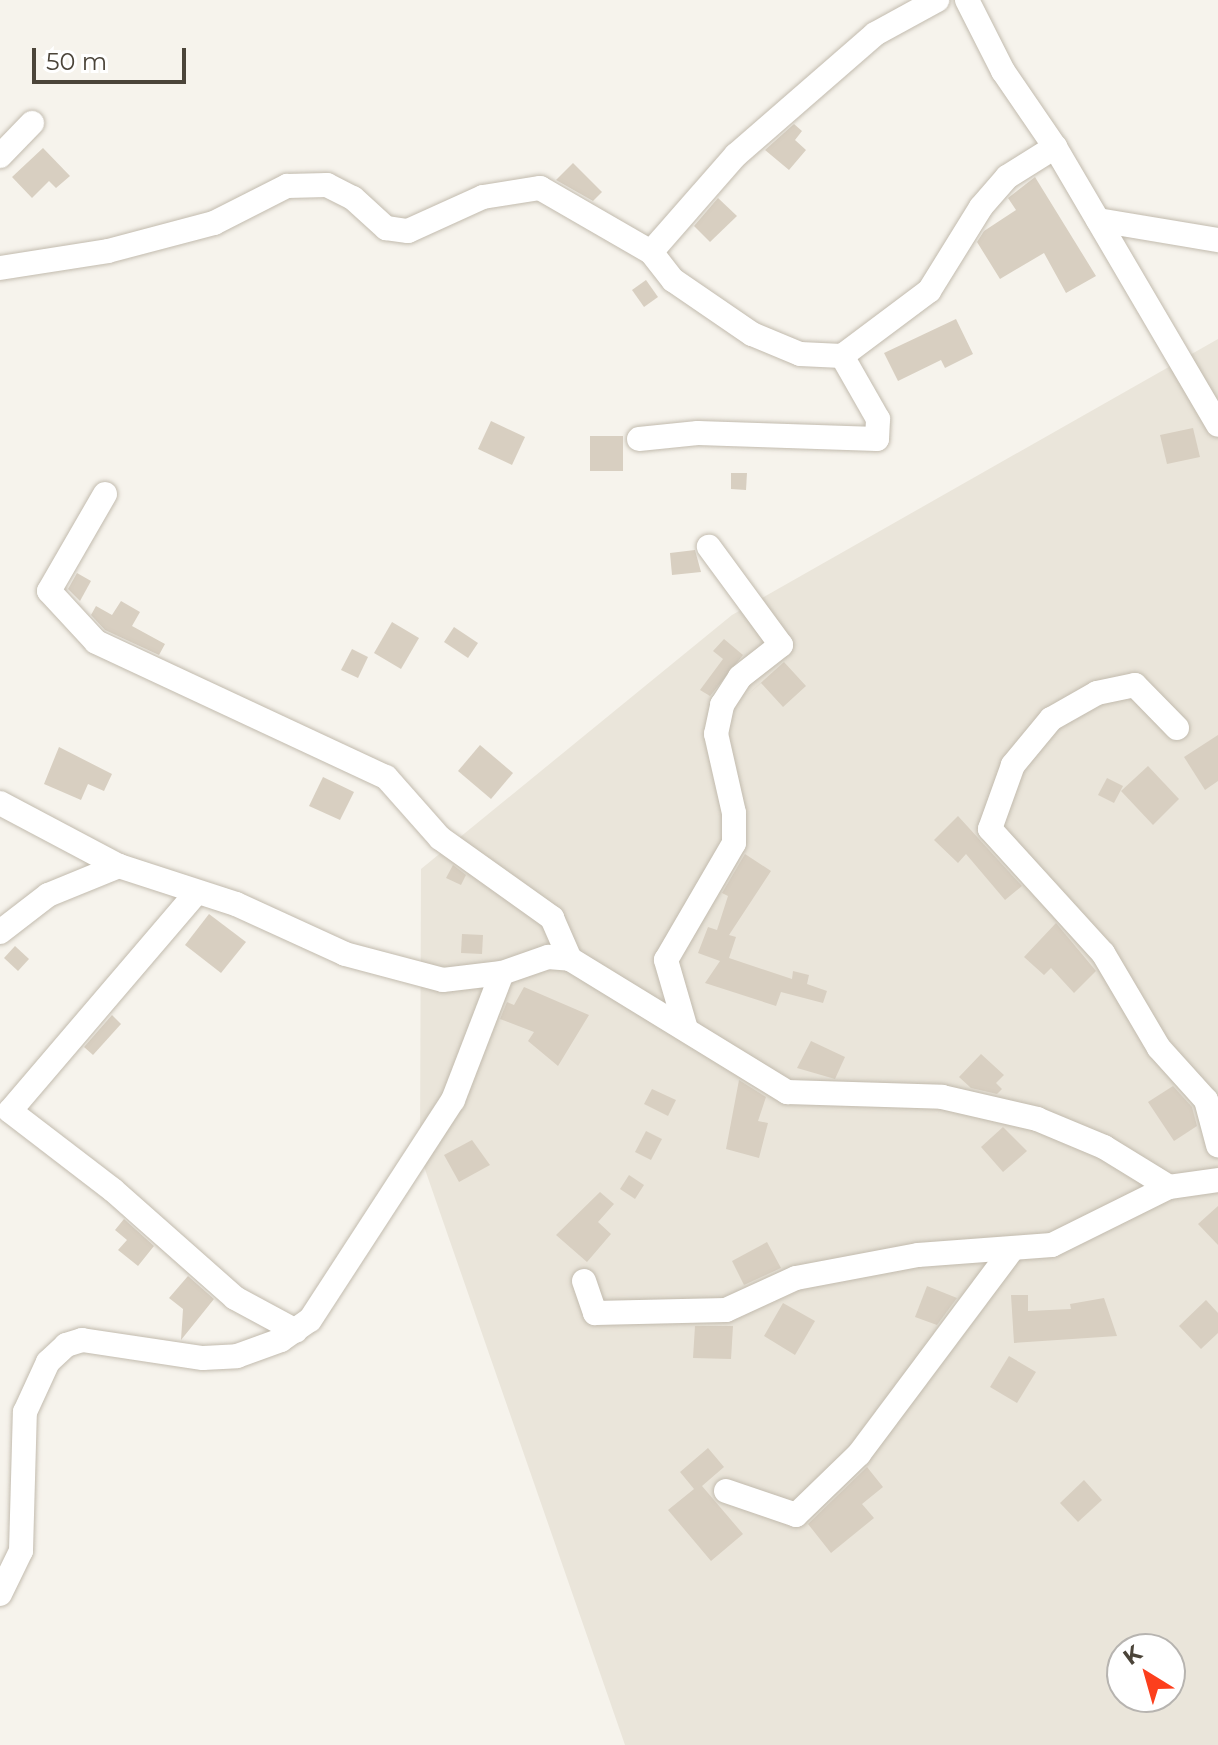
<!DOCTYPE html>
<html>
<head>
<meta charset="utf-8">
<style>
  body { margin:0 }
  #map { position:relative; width:1218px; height:1745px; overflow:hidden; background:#f6f3ec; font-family:Montserrat,sans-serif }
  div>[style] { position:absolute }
  .residential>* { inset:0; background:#eae5da }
  .building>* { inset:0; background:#d8cfc1 }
  .roads { filter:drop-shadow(0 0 2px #c2bbae) drop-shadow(0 0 2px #c2bbae) }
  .street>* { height:24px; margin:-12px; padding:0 12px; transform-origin:12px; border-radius:12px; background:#fff }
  span { translate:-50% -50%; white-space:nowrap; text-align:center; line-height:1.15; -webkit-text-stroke:7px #fff; paint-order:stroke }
  .north { position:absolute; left:1106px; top:1633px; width:80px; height:80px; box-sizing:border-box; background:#fff; border:2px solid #b7b4b0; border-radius:50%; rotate:323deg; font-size:22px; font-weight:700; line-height:32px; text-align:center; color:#4b4439 }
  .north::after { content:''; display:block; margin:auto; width:28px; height:36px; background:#fc3f1d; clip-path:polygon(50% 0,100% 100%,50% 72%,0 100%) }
  .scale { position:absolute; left:32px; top:48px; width:154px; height:36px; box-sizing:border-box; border:4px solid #4b4439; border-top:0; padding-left:10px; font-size:24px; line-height:28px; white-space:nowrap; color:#4b4439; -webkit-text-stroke:6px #fff; paint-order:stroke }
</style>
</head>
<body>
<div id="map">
  <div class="residential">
    <i style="clip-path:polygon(evenodd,1218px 339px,1218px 1745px,625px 1745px,420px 1155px,421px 869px,732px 615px,1218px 339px,1122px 1649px,1170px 1649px,1170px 1697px,1122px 1697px,1122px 1649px)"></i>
  </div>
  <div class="building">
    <i style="clip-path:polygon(794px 124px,802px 131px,795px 140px,806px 150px,789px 170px,765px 150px)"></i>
    <i style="clip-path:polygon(43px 148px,70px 176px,56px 188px,49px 181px,32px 198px,12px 177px)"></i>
    <i style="clip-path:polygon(573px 163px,602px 192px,593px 201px,556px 180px)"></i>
    <i style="clip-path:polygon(1035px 177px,1096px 276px,1066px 293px,1044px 253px,1000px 279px,977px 242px,984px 231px,1016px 210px,1008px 198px)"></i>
    <i style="clip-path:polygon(718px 198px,737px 216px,710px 242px,694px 226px)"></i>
    <i style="clip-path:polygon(646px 280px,658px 297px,644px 307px,632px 290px)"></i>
    <i style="clip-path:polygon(956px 319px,973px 354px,945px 368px,941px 360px,898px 381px,884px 353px)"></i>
    <i style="clip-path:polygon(491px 421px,525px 437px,512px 465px,478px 449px)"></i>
    <i style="clip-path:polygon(1193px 428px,1200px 457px,1167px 464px,1160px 435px)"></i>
    <i style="clip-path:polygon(590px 436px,623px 436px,623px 471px,590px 471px)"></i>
    <i style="clip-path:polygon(731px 473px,747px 473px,746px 490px,731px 489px)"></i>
    <i style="clip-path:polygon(695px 550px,701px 572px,672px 575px,670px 553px)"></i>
    <i style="clip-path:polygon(77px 573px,91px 581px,80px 601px,68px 589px)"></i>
    <i style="clip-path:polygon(121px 601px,140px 612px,132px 626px,165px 644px,159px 655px,105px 630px,91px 615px,96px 606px,112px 615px)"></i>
    <i style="clip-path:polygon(392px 622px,419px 638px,401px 669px,374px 653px)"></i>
    <i style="clip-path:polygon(454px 627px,478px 643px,468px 658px,444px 642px)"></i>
    <i style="clip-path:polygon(724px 639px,743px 655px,710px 696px,700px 690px,723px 659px,713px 651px)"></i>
    <i style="clip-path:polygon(352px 649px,368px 657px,358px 678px,341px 670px)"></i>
    <i style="clip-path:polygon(784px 662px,806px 686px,783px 707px,761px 683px,744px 698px)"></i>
    <i style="clip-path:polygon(1218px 735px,1218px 781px,1205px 790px,1184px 757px)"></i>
    <i style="clip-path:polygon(480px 745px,513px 773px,491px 799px,458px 771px)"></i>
    <i style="clip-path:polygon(59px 747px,112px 774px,104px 791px,88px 784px,81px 800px,44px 784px)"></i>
    <i style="clip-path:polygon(1148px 766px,1179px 799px,1153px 825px,1121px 791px)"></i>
    <i style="clip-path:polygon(323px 777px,354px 792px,340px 820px,309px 806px)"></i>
    <i style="clip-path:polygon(1107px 778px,1123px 786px,1114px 803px,1098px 795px)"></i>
    <i style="clip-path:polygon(958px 816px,1022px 886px,1005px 900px,966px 854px,958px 863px,934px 840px)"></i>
    <i style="clip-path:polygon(745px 854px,771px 871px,729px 935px,736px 937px,729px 958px,792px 979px,793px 971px,809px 975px,807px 984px,827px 991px,823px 1003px,781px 992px,776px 1006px,705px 983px,720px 961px,698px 953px,708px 927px,717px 930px,728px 896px,722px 893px)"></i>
    <i style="clip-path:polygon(453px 865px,466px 875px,461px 885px,446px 878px)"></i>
    <i style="clip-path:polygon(209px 914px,246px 942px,221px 973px,185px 945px)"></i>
    <i style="clip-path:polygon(1056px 923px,1096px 971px,1074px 993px,1051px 968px,1044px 975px,1024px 957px)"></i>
    <i style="clip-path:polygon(462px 934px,483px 935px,482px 954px,461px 953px)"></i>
    <i style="clip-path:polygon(15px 946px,29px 959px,18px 971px,4px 958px)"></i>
    <i style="clip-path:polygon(524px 987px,589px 1015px,558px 1066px,528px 1041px,534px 1032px,500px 1019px,507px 1002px,514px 1005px)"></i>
    <i style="clip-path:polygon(112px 1015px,121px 1024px,93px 1055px,84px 1047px)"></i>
    <i style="clip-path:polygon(811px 1041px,845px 1057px,835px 1079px,797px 1068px)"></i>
    <i style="clip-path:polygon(981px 1054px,1004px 1075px,996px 1083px,1002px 1089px,997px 1094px,971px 1088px,959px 1077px)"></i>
    <i style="clip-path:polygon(739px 1080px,766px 1097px,758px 1121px,768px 1123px,759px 1158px,726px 1149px)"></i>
    <i style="clip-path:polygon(1173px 1086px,1192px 1107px,1197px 1126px,1174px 1141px,1148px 1102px)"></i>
    <i style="clip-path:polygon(652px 1089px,676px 1100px,668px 1116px,644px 1104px)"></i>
    <i style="clip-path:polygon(1003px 1127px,1027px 1151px,1003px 1172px,981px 1147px)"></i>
    <i style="clip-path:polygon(646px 1131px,662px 1139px,651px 1160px,635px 1152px)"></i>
    <i style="clip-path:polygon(472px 1140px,490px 1165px,459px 1182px,444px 1155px)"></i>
    <i style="clip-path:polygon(629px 1175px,644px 1185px,635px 1199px,620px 1189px)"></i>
    <i style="clip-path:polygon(600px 1192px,614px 1204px,598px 1222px,611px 1234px,587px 1262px,556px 1235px)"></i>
    <i style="clip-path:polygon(1218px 1206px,1218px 1245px,1198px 1224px)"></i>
    <i style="clip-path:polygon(124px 1219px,154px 1246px,138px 1266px,118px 1250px,127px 1240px,115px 1230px)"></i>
    <i style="clip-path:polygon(767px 1242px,781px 1268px,744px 1285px,732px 1261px)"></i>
    <i style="clip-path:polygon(188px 1276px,214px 1299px,181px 1340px,183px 1309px,169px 1298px)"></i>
    <i style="clip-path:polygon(927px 1286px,957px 1298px,937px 1325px,915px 1317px)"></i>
    <i style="clip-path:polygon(1011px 1295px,1028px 1295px,1028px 1311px,1071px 1309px,1070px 1304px,1104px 1298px,1117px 1336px,1014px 1343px)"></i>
    <i style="clip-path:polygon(1206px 1300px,1218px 1313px,1218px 1333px,1201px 1349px,1179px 1326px)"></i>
    <i style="clip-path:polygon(783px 1303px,815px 1321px,795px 1355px,764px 1336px)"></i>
    <i style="clip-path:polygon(695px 1326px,733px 1326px,731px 1359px,693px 1358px)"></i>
    <i style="clip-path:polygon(1009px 1356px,1036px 1372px,1017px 1403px,990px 1387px)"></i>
    <i style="clip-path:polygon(708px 1448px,724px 1467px,702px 1486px,743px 1534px,711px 1561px,668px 1510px,694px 1489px,680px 1472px)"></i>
    <i style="clip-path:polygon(867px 1467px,883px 1487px,862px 1504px,874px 1518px,831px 1553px,808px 1524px)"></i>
    <i style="clip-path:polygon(1084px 1480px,1102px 1500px,1078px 1522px,1060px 1503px)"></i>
  </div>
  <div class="roads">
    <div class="street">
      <i style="left:967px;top:0;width:80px;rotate:63.1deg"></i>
      <i style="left:1003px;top:71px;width:92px;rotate:55.6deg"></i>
      <i style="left:1055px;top:147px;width:322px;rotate:59.6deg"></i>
      <i style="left:0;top:156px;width:46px;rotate:-45.9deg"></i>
      <i style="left:1098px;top:220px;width:122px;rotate:9.5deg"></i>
      <i style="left:651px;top:252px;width:129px;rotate:-48.8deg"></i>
      <i style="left:736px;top:155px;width:184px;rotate:-41deg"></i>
      <i style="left:875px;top:34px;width:71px;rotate:-28.7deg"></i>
      <i style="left:0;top:268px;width:109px;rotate:-8.9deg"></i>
      <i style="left:108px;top:251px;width:110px;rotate:-14.8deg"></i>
      <i style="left:214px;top:223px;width:82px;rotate:-26.9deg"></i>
      <i style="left:287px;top:186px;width:40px;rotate:-1.4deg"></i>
      <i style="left:327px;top:185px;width:29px;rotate:27deg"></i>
      <i style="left:353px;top:198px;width:45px;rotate:42.3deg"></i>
      <i style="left:386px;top:228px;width:22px;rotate:8deg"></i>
      <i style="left:408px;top:231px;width:82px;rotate:-24.4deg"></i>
      <i style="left:483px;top:197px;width:58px;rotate:-9deg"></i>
      <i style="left:540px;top:188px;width:128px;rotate:30deg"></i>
      <i style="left:651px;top:252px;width:36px;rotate:52deg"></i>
      <i style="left:673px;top:280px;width:96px;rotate:34.4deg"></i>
      <i style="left:752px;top:334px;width:52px;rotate:22.6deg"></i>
      <i style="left:800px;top:354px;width:42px;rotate:2.7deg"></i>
      <i style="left:842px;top:356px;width:109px;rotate:-36.8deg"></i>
      <i style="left:929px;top:291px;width:99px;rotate:-58.2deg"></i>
      <i style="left:981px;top:207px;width:40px;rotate:-49deg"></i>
      <i style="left:1007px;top:177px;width:57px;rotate:-32deg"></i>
      <i style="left:639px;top:439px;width:59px;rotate:-5.8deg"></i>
      <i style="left:698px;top:433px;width:179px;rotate:1.9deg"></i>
      <i style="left:877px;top:439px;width:20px;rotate:-87deg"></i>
      <i style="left:878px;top:419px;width:73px;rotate:-119.7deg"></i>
      <i style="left:105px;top:494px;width:112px;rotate:120deg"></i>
      <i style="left:49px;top:591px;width:69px;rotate:47.3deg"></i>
      <i style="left:96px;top:642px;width:320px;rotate:25deg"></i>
      <i style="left:386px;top:777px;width:81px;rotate:48.5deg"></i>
      <i style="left:440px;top:838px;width:138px;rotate:35.5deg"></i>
      <i style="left:552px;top:918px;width:45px;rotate:66.3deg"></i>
      <i style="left:1177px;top:728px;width:60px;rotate:-134.3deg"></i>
      <i style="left:1135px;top:685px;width:39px;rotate:168deg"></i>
      <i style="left:1097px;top:693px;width:53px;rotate:150.5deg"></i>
      <i style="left:1051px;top:719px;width:60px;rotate:129.6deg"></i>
      <i style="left:1013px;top:765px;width:68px;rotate:109.8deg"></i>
      <i style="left:990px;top:829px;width:168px;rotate:47.7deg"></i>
      <i style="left:1103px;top:953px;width:110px;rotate:59.5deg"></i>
      <i style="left:1159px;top:1048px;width:70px;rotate:47.9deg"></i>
      <i style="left:1206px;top:1100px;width:47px;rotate:75.1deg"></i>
      <i style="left:0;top:803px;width:135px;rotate:27.9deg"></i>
      <i style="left:119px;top:866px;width:123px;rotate:18deg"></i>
      <i style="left:236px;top:904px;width:120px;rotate:24.6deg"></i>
      <i style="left:345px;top:954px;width:101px;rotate:14.9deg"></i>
      <i style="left:443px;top:980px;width:59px;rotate:-6.8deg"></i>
      <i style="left:502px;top:973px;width:49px;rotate:-19.2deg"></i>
      <i style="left:548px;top:957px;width:22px;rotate:5deg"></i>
      <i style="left:570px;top:959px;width:255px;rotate:31.5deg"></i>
      <i style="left:787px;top:1092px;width:155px;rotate:1.8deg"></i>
      <i style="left:942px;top:1097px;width:98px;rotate:13deg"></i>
      <i style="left:1037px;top:1119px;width:73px;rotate:22.7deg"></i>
      <i style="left:1104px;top:1147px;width:76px;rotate:31.6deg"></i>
      <i style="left:1169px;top:1187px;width:49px;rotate:-8.1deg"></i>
      <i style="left:197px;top:892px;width:288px;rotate:130.5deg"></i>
      <i style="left:10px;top:1111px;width:130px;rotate:37.5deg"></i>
      <i style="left:113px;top:1190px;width:163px;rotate:41.5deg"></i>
      <i style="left:235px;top:1298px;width:69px;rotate:28.4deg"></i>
      <i style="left:0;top:932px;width:61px;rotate:-37.6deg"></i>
      <i style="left:48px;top:895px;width:77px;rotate:-22.2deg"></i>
      <i style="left:686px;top:1029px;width:72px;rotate:-106.2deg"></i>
      <i style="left:666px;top:960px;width:135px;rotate:-59.8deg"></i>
      <i style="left:734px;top:843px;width:30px;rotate:-90deg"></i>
      <i style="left:734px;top:813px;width:81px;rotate:-102.8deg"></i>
      <i style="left:716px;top:734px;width:30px;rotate:-78deg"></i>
      <i style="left:722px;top:705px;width:33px;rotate:-57deg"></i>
      <i style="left:740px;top:677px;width:52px;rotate:-38deg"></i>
      <i style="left:781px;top:645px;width:122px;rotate:-126.3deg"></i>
      <i style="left:584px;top:1281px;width:34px;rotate:71deg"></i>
      <i style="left:595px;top:1313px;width:131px;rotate:-1.3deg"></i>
      <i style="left:726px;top:1310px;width:77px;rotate:-24.6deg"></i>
      <i style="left:796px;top:1278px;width:124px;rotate:-10.7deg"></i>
      <i style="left:918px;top:1255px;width:134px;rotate:-4.3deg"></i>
      <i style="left:1052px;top:1245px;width:131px;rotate:-26.4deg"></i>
      <i style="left:726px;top:1491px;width:74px;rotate:18.9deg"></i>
      <i style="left:796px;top:1515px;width:88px;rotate:-44.1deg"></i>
      <i style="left:859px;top:1454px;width:254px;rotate:-53.2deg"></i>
      <i style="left:0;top:1594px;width:48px;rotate:-64deg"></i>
      <i style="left:21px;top:1551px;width:139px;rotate:-88.4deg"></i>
      <i style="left:25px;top:1412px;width:55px;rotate:-65.3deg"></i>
      <i style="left:48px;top:1362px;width:25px;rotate:-43deg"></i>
      <i style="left:66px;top:1345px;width:17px;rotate:-17deg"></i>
      <i style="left:82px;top:1340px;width:122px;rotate:8.5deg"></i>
      <i style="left:203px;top:1358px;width:34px;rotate:-3deg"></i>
      <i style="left:237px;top:1356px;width:47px;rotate:-20deg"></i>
      <i style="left:281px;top:1340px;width:35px;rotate:-35deg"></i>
      <i style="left:310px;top:1320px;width:262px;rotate:-57deg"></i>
      <i style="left:453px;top:1100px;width:136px;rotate:-68.9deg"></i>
    </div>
  </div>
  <div class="north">K</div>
  <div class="scale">50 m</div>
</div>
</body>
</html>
